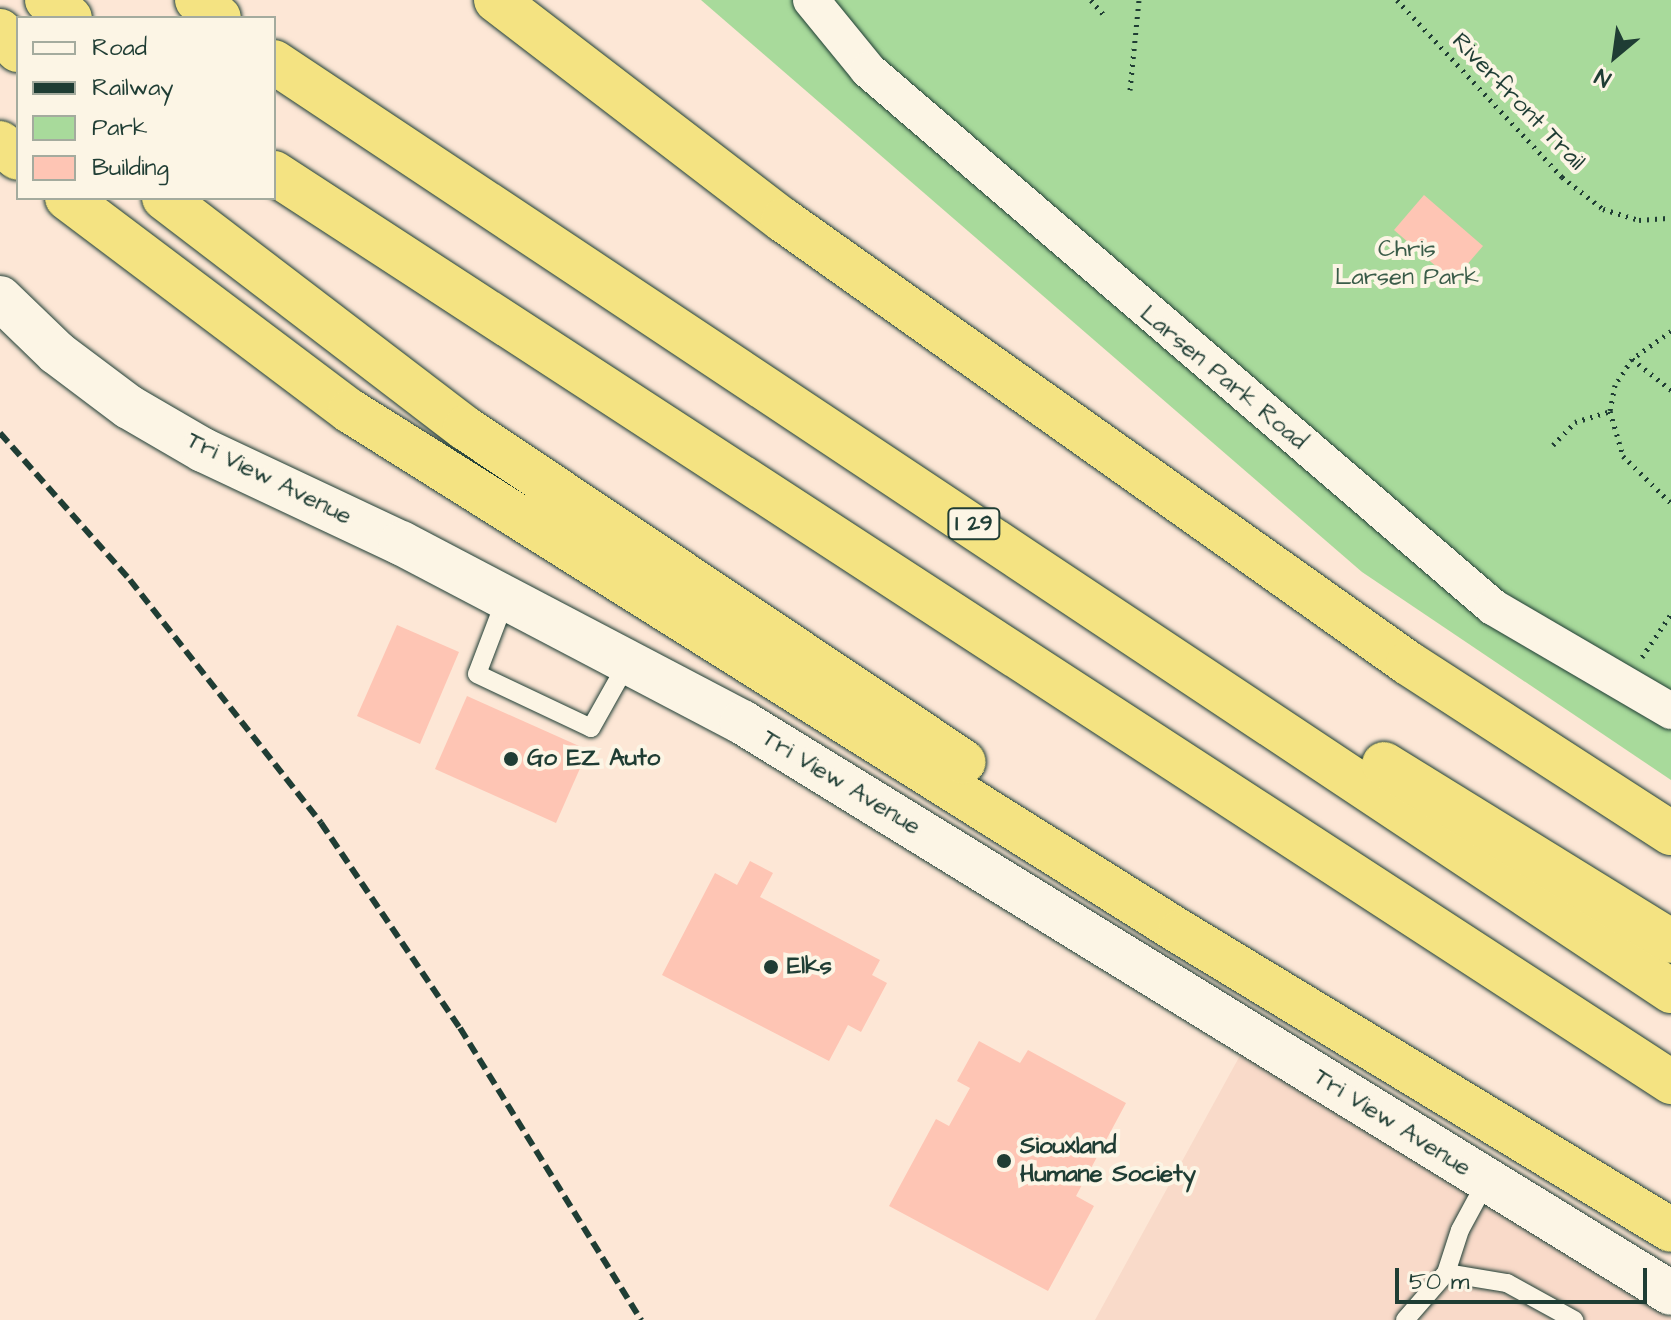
<!DOCTYPE html>
<html>
<head>
<meta charset="utf-8">
<style>
  body { margin:0 }
  #map { position:relative; width:1671px; height:1320px; overflow:hidden; background:#fde7d6; font-family:"Architects Daughter",sans-serif }
  div>[style] { position:absolute }
  .built>* { inset:0; background:#f9dac9 }
  .green>* { inset:0; background:#a8da9b }
  .building>* { inset:0; background:#fec5b4 }
  .path>* { height:5px; margin-top:-2.5px; transform-origin:0; background:repeating-linear-gradient(90deg,#1f3d34 0 2px,transparent 0 8px) }
  .roads { filter:drop-shadow(0 0 2px #1f3d34) drop-shadow(0 0 2px #1f3d34) }
  .lane>* { height:18px; margin:-9px; padding:0 9px; transform-origin:9px; border-radius:9px; background:#fcf5e5 }
  .street>* { height:36px; margin:-18px; padding:0 18px; transform-origin:18px; border-radius:18px; background:#fcf5e5 }
  .secondary>* { height:44px; margin:-22px; padding:0 22px; transform-origin:22px; border-radius:22px; background:#fcf5e5 }
  .highway>* { height:44px; margin:-22px; padding:0 22px; transform-origin:22px; border-radius:22px; background:#f4e382 }
  .rail>* { height:6px; margin-top:-3px; transform-origin:0; background:repeating-linear-gradient(90deg,#1f3d34 0 12px,transparent 0 18px) }
  .dots>* { width:22px; height:22px; translate:-50% -50%; box-sizing:border-box; border:4px solid #fcf5e5; border-radius:50% }
  span { translate:-50% -50%; white-space:nowrap; text-align:center; line-height:1.15; -webkit-text-stroke:8px #fcf5e5; paint-order:stroke }
  .shield-label span { padding:2px 6px; background:#fcf5e5; border:2px solid; border-radius:6px; -webkit-text-stroke-width:0 }
  .shield-label { font-size:22px; color:#1f3d34; font-weight:700 }
  .street-label { font-size:24px; color:#1f3d34 }
  .park-label { font-size:24px; color:#3a5c49 }
  .poi-label { font-size:24px; color:#1f3d34; font-weight:700 }
  .left { translate:0 -50%; text-align:left }
  .legend { position:absolute; left:16px; top:16px; width:260px; height:184px; box-sizing:border-box; background:#fcf5e5; border:2px solid #a4ab9e; margin:0; padding:10px 14px; list-style:none; font-size:24px; color:#1f3d34 }
  .legend li { display:flex; align-items:center; gap:16px; height:40px }
  .legend b { width:40px; border:2px solid #a4ab9e }
  .north { position:absolute; left:1575px; top:16px; width:80px; height:80px; -webkit-text-stroke:6px #fcf5e5; paint-order:stroke; rotate:209deg; font-size:22px; font-weight:700; line-height:32px; text-align:center; color:#1f3d34 }
  .north::after { content:''; display:block; margin:auto; width:28px; height:36px; background:#1f3d34; clip-path:polygon(50% 0,100% 100%,50% 72%,0 100%) }
  .scale { position:absolute; left:1395px; top:1268px; width:252px; height:36px; box-sizing:border-box; border:4px solid #1f3d34; border-top:0; padding-left:10px; font-size:24px; line-height:28px; white-space:nowrap; color:#1f3d34; -webkit-text-stroke:6px #fcf5e5; paint-order:stroke }
</style>
</head>
<body>
<div id="map">
  <div class="built">
    <i style="clip-path:polygon(1243px 1050px,1671px 1318px,1671px 1320px,1095px 1320px)"></i>
  </div>
  <div class="green">
    <i style="clip-path:polygon(701px 0,1671px 0,1671px 780px,1362px 572px)"></i>
  </div>
  <div class="building">
    <i style="clip-path:polygon(1424px 195px,1483px 246px,1453px 281px,1394px 230px)"></i>
    <i style="clip-path:polygon(397px 625px,459px 652px,420px 744px,357px 716px)"></i>
    <i style="clip-path:polygon(467px 696px,588px 750px,556px 823px,435px 769px)"></i>
    <i style="clip-path:polygon(750px 861px,773px 873px,760px 897px,880px 960px,872px 975px,887px 983px,861px 1032px,848px 1025px,829px 1061px,662px 975px,715px 873px,737px 885px)"></i>
    <i style="clip-path:polygon(979px 1041px,1020px 1063px,1028px 1050px,1126px 1103px,1076px 1196px,1094px 1206px,1048px 1291px,889px 1206px,936px 1119px,949px 1126px,970px 1088px,957px 1081px)"></i>
  </div>
  <div class="path">
    <i style="left:1091px;top:0;width:21px;rotate:49deg"></i>
    <i style="left:1397px;top:0;width:242px;rotate:47deg"></i>
    <i style="left:1562px;top:177px;width:52px;rotate:38deg"></i>
    <i style="left:1603px;top:209px;width:38px;rotate:17deg"></i>
    <i style="left:1639px;top:220px;width:32px;rotate:-4deg"></i>
    <i style="left:1130px;top:90px;width:90px;rotate:-84.3deg"></i>
    <i style="left:1671px;top:331px;width:48px;rotate:144.3deg"></i>
    <i style="left:1632px;top:359px;width:31px;rotate:123deg"></i>
    <i style="left:1615px;top:385px;width:26px;rotate:101deg"></i>
    <i style="left:1610px;top:411px;width:47px;rotate:73.9deg"></i>
    <i style="left:1623px;top:456px;width:67px;rotate:44.4deg"></i>
    <i style="left:1632px;top:359px;width:50px;rotate:38.5deg"></i>
    <i style="left:1553px;top:445px;width:32px;rotate:-46deg"></i>
    <i style="left:1575px;top:422px;width:37px;rotate:-17deg"></i>
    <i style="left:1642px;top:657px;width:52px;rotate:-56deg"></i>
  </div>
  <div class="roads">
    <div class="lane">
      <i style="left:506px;top:598px;width:81px;rotate:110.9deg"></i>
      <i style="left:477px;top:674px;width:126px;rotate:25.3deg"></i>
      <i style="left:591px;top:728px;width:76px;rotate:-60.7deg"></i>
      <i style="left:1446px;top:1273px;width:45px;rotate:-72deg"></i>
      <i style="left:1460px;top:1230px;width:55px;rotate:-61.6deg"></i>
      <i style="left:1405px;top:1320px;width:62px;rotate:-48.9deg"></i>
      <i style="left:1446px;top:1273px;width:62px;rotate:9.3deg"></i>
      <i style="left:1507px;top:1283px;width:77px;rotate:28.9deg"></i>
    </div>
    <div class="street">
      <i style="left:811px;top:0;width:90px;rotate:50.8deg"></i>
      <i style="left:868px;top:70px;width:824px;rotate:40.67deg"></i>
      <i style="left:1493px;top:607px;width:206px;rotate:30.3deg"></i>
    </div>
    <div class="secondary">
      <i style="left:0;top:298px;width:79px;rotate:44deg"></i>
      <i style="left:57px;top:353px;width:90px;rotate:36.9deg"></i>
      <i style="left:129px;top:407px;width:86px;rotate:30.2deg"></i>
      <i style="left:203px;top:450px;width:219px;rotate:25.2deg"></i>
      <i style="left:401px;top:543px;width:385px;rotate:27.7deg"></i>
      <i style="left:742px;top:722px;width:1090px;rotate:31.58deg"></i>
    </div>
    <div class="highway">
      <i style="left:47px;top:0;width:29px;rotate:38deg"></i>
      <i style="left:197px;top:0;width:28px;rotate:39deg"></i>
      <i style="left:496px;top:0;width:362px;rotate:37.5deg"></i>
      <i style="left:783px;top:220px;width:766px;rotate:35.33deg"></i>
      <i style="left:1408px;top:663px;width:313px;rotate:32.9deg"></i>
      <i style="left:0;top:31px;width:26px;rotate:47deg"></i>
      <i style="left:274px;top:62px;width:1678px;rotate:33.62deg"></i>
      <i style="left:0;top:143px;width:23px;rotate:40deg"></i>
      <i style="left:274px;top:173px;width:1667px;rotate:33.05deg"></i>
      <i style="left:67px;top:198px;width:354px;rotate:37deg"></i>
      <i style="left:350px;top:411px;width:980px;rotate:32.12deg"></i>
      <i style="left:1180px;top:932px;width:574px;rotate:31.25deg"></i>
      <i style="left:164px;top:198px;width:379px;rotate:37.4deg"></i>
      <i style="left:465px;top:428px;width:600px;rotate:33.8deg"></i>
      <i style="left:1384px;top:764px;width:337px;rotate:31.7deg"></i>
    </div>
  </div>
  <div class="rail">
    <i style="left:0;top:433px;width:196px;rotate:48.5deg"></i>
    <i style="left:130px;top:580px;width:309px;rotate:51.8deg"></i>
    <i style="left:321px;top:823px;width:248px;rotate:55.9deg"></i>
    <i style="left:460px;top:1028px;width:344px;rotate:58.2deg"></i>
  </div>
  <div class="dots">
    <i style="left:511px;top:759px;background:#1f3d34"></i>
    <i style="left:771px;top:967px;background:#1f3d34"></i>
    <i style="left:1004px;top:1161px;background:#1f3d34"></i>
  </div>
  <div class="shield-label">
    <span style="left:974px;top:524px">I 29</span>
  </div>
  <div class="street-label">
    <span style="left:1518px;top:102px;rotate:46deg">Riverfront Trail</span>
    <span style="left:1223px;top:378px;rotate:40deg">Larsen Park Road</span>
    <span style="left:269px;top:479px;rotate:26deg">Tri View Avenue</span>
    <span style="left:841px;top:783px;rotate:31deg">Tri View Avenue</span>
    <span style="left:1392px;top:1123px;rotate:32deg">Tri View Avenue</span>
  </div>
  <div class="park-label">
    <span style="left:1407px;top:264px">Chris<br>Larsen Park</span>
  </div>
  <div class="poi-label">
    <span class="left" style="left:527px;top:759px">Go EZ Auto</span>
    <span class="left" style="left:787px;top:967px">Elks</span>
    <span class="left" style="left:1020px;top:1161px">Siouxland<br>Humane Society</span>
  </div>
  <ul class="legend">
  <li><b style="height:10px;background:#fcf5e5"></b>Road</li>
  <li><b style="height:10px;background:#1f3d34"></b>Railway</li>
  <li><b style="height:22px;background:#a8da9b"></b>Park</li>
  <li><b style="height:22px;background:#fec5b4"></b>Building</li>
  </ul>
  <div class="north">N</div>
  <div class="scale">50 m</div>
</div>
</body>
</html>
